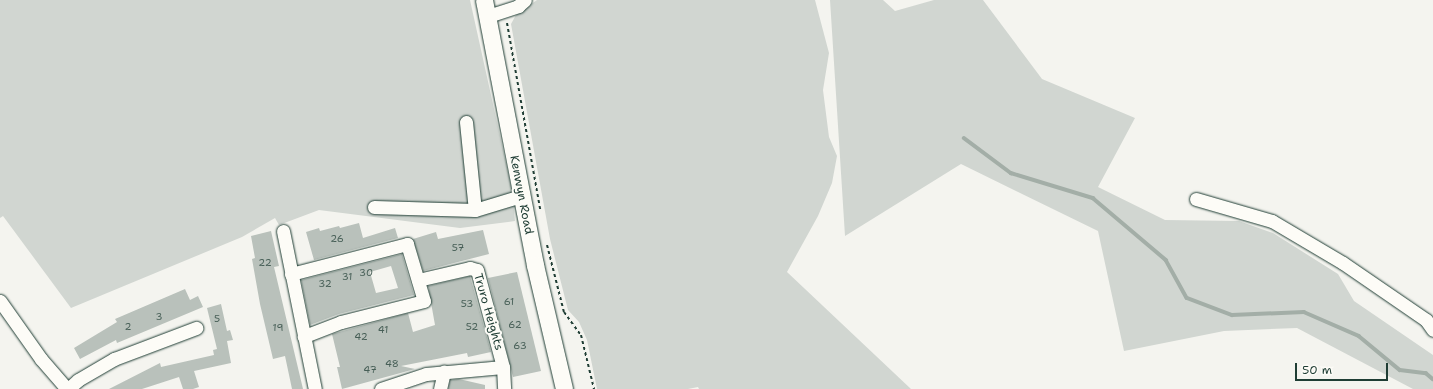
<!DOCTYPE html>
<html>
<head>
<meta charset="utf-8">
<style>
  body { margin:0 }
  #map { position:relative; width:1433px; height:389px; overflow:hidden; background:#f4f4ef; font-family:"Shantell Sans",sans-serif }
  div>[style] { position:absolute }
  .green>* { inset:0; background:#d1d6d1 }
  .stream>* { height:3.5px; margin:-1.75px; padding:0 1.75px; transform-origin:1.75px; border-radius:1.75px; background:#a3aea7 }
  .building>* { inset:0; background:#b9c1bb }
  .path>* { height:2px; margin-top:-1px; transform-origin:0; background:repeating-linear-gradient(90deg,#1f3d34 0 3px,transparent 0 6px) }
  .roads { filter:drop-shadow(0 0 1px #1f3d34) drop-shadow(0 0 1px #1f3d34) }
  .minor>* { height:13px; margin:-6.5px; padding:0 6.5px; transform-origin:6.5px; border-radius:6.5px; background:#fdfcf7 }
  .major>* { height:17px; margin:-8.5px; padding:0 8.5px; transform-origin:8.5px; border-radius:8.5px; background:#fdfcf7 }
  span { translate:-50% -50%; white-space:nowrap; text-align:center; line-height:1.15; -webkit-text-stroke:4px #fdfcf7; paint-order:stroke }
  .number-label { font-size:10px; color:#465e56 }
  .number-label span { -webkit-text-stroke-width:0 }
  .street-label { font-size:12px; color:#1f3d34 }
  .scale { position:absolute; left:1295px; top:363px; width:93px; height:18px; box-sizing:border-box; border:2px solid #1f3d34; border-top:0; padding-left:5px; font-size:12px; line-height:14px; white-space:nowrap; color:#1f3d34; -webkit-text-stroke:3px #fdfcf7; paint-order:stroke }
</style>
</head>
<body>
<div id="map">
  <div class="green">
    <i style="clip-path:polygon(0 0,470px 0,512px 190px,515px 221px,460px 228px,319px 210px,279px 225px,275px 218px,242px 237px,71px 308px,3px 216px,0 218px)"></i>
    <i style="clip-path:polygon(537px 0,815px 0,829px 53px,823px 90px,829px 137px,837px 156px,832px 183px,818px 216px,787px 272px,911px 389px,699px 389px,698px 387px,688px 389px,597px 389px,587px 340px,579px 322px,568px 310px,550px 239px,511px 24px,516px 15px)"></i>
    <i style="clip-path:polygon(830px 0,883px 0,895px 11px,934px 0,983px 0,1042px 79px,1135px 118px,1098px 187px,1165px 220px,1239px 221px,1273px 233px,1338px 274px,1354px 301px,1433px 355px,1433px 389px,1413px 389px,1297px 328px,1224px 331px,1124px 351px,1098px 231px,961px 164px,845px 236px)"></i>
  </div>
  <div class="stream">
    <i style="left:964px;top:138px;width:59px;rotate:36.7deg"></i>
    <i style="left:1011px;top:173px;width:86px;rotate:17deg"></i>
    <i style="left:1093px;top:198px;width:96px;rotate:40.3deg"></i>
    <i style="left:1166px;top:260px;width:43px;rotate:61.1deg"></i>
    <i style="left:1187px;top:298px;width:48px;rotate:20.7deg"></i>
    <i style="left:1232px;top:315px;width:72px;rotate:-2.4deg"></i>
    <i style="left:1304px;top:312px;width:60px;rotate:23.6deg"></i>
    <i style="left:1359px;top:336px;width:53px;rotate:39.7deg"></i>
    <i style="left:1400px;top:370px;width:26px;rotate:7deg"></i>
    <i style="left:1426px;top:373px;width:9px;rotate:41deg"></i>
  </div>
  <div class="building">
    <i style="clip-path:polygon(359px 223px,363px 238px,395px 228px,398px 238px,314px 260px,306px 232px,319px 228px,320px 231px,339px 226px,340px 228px)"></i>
    <i style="clip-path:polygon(483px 230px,489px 254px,423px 271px,413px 239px,436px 232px,438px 239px)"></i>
    <i style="clip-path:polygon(271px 231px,279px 266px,274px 267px,303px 389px,292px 389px,285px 356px,273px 359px,260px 304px,252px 259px,255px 258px,251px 236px)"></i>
    <i style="clip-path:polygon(evenodd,402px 254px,414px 295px,339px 314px,310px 325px,301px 280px,402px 254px,391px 266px,398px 288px,376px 293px,370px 272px,391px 266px)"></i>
    <i style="clip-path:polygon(517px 272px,541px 371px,513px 377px,488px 278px)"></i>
    <i style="clip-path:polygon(470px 276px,491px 352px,468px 357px,467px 353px,401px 366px,415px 369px,342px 389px,337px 367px,340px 367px,332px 334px,408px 313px,413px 332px,435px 325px,428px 286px)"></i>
    <i style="clip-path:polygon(185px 289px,190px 300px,198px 296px,203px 307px,117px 343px,116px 340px,80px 359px,74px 348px,117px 322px,115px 319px)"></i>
    <i style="clip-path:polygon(221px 304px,227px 331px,230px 330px,233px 340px,227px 341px,231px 363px,194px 371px,199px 387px,193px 389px,183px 389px,179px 377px,142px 389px,109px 389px,160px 363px,161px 367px,214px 355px,213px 350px,217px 349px,207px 308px)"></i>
    <i style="clip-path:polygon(459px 379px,485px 385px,485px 389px,448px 389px,450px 380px)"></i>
  </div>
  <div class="path">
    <i style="left:507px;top:23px;width:189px;rotate:79.9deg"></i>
    <i style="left:547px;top:245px;width:69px;rotate:75.8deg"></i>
    <i style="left:564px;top:312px;width:29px;rotate:54deg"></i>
    <i style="left:581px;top:335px;width:56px;rotate:76.5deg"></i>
  </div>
  <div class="roads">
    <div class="minor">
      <i style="left:488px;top:16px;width:32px;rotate:-18deg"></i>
      <i style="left:518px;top:6px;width:9px;rotate:-41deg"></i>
      <i style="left:466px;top:122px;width:88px;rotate:84.2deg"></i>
      <i style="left:1196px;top:199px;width:79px;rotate:16.1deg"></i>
      <i style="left:1272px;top:221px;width:82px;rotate:30.6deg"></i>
      <i style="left:1343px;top:263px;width:101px;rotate:34.5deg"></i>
      <i style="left:1426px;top:320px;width:12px;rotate:55deg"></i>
      <i style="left:374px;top:207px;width:101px;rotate:1.7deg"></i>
      <i style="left:475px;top:210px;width:48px;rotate:-16.9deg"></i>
      <i style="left:283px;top:231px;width:161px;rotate:78.6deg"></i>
      <i style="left:291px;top:274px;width:120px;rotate:-14.5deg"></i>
      <i style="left:407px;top:244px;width:59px;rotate:73.4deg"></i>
      <i style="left:424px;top:301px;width:86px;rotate:165.8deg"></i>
      <i style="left:341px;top:322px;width:40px;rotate:159deg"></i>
      <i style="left:418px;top:280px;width:53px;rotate:-13deg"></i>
      <i style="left:470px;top:268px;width:7px;rotate:16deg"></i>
      <i style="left:477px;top:270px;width:100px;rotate:75deg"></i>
      <i style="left:0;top:301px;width:71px;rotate:54.7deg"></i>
      <i style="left:41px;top:359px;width:40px;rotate:49deg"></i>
      <i style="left:68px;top:389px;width:13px;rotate:-42deg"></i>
      <i style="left:78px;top:380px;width:42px;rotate:-30.3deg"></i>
      <i style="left:114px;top:359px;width:88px;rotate:-20.7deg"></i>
      <i style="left:381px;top:389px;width:47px;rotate:-18.4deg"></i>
      <i style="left:426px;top:374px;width:77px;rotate:-5.2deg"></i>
      <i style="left:503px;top:367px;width:22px;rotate:87deg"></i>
      <i style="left:440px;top:389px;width:18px;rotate:-77deg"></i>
    </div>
    <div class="major">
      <i style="left:484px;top:0;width:270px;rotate:79.1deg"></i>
      <i style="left:535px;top:265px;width:127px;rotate:76.8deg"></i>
    </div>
  </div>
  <div class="number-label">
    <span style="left:337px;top:239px">26</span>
    <span style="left:458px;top:248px">57</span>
    <span style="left:265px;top:263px">22</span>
    <span style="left:366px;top:273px">30</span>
    <span style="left:347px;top:277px">31</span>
    <span style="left:325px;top:284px">32</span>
    <span style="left:509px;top:302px">61</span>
    <span style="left:467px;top:304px">53</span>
    <span style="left:159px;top:317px">3</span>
    <span style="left:217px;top:319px">5</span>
    <span style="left:515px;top:325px">62</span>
    <span style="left:128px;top:327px">2</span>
    <span style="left:472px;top:327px">52</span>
    <span style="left:278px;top:328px">19</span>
    <span style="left:383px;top:330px">41</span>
    <span style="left:361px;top:337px">42</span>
    <span style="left:520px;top:346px">63</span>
    <span style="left:392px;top:364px">48</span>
    <span style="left:370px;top:370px">47</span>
  </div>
  <div class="street-label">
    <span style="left:521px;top:195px;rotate:79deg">Kenwyn Road</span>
    <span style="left:488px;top:312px;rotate:74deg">Truro Heights</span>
  </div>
  <div class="scale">50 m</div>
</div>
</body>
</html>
